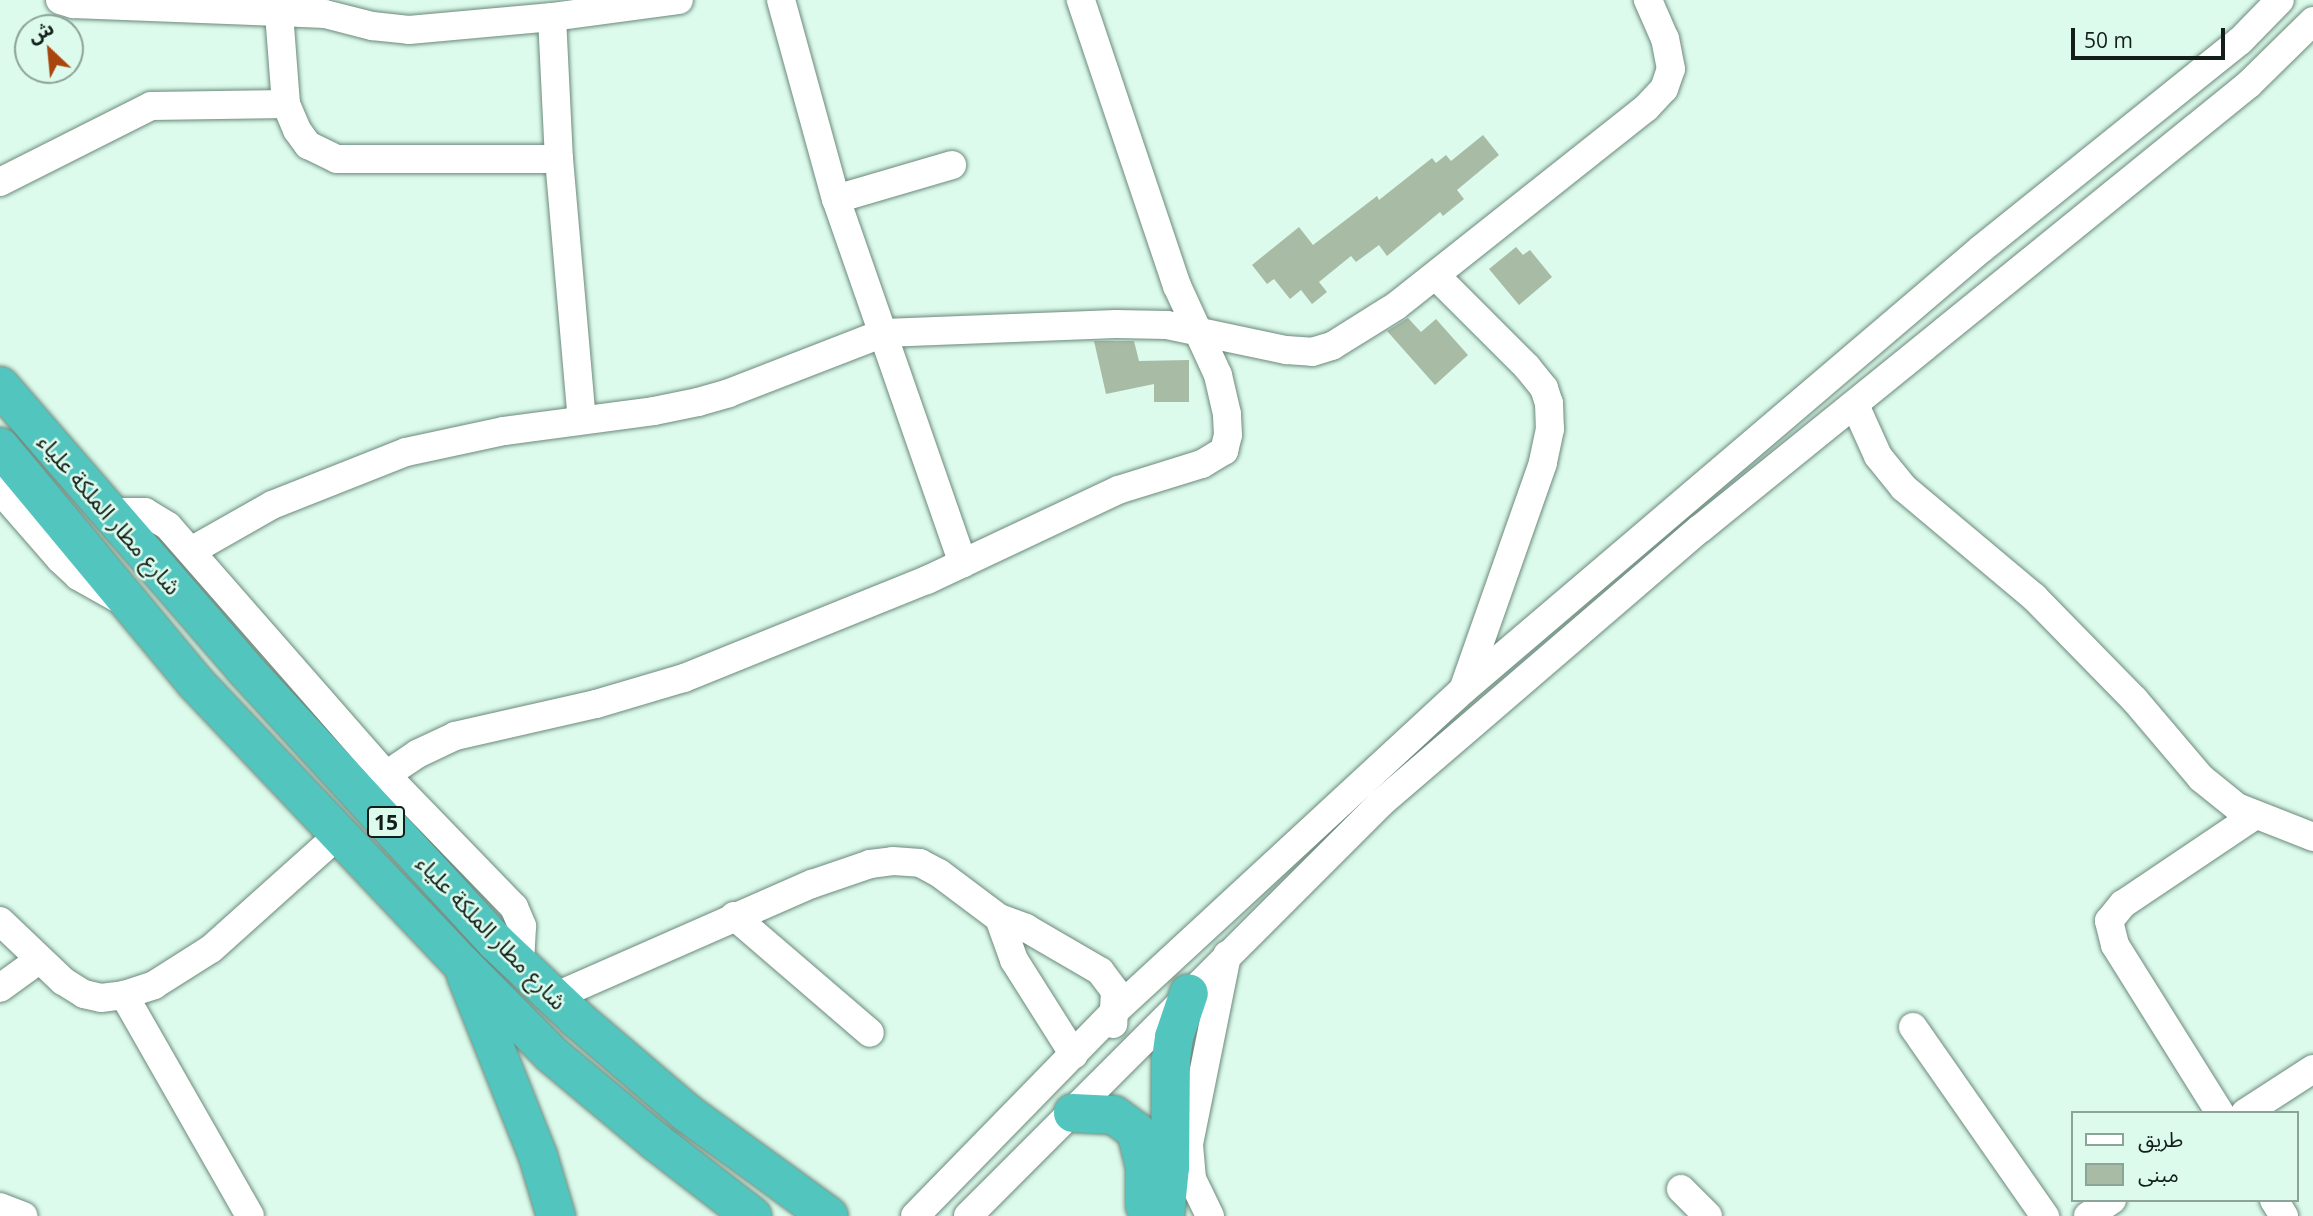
<!DOCTYPE html>
<html>
<head>
<meta charset="utf-8">
<style>
  body { margin:0 }
  #map { position:relative; width:2313px; height:1216px; overflow:hidden; background:#dcfbec; font-family:"Open Sans","Noto Sans Arabic",sans-serif }
  div>[style] { position:absolute }
  .building>* { inset:0; background:#a8bba5 }
  .roads { filter:drop-shadow(0 0 2px #6c897c) drop-shadow(0 0 2px #6c897c) }
  .minor>* { height:28px; margin:-14px; padding:0 14px; transform-origin:14px; border-radius:14px; background:#fff }
  .highway>* { height:38px; margin:-19px; padding:0 19px; transform-origin:19px; border-radius:19px; background:#53c5bf }
  span { translate:-50% -50%; white-space:nowrap; text-align:center; line-height:1.15; -webkit-text-stroke:5px #dcfbec; paint-order:stroke }
  .shield-label span { padding:2px 5px; background:#dcfbec; border:2px solid; border-radius:5px; -webkit-text-stroke-width:0 }
  .shield-label { font-size:21px; color:#131e19; font-weight:700 }
  .street-label { font-size:23px; color:#131e19 }
  .legend { position:absolute; left:2071px; top:1111px; width:228px; height:91px; box-sizing:border-box; background:#dcfbec; border:2px solid #8ca398; margin:0; padding:9px 12px; list-style:none; font-size:21px; color:#131e19 }
  .legend li { display:flex; align-items:center; gap:14px; height:35px }
  .legend b { width:35px; border:2px solid #8ca398 }
  .north { position:absolute; left:14px; top:14px; width:70px; height:70px; box-sizing:border-box; background:#dcfbec; border:2px solid #8ca398; border-radius:50%; rotate:334deg; font-size:19px; font-weight:700; line-height:28px; text-align:center; color:#131e19 }
  .north::after { content:''; display:block; margin:auto; width:24px; height:32px; background:#a9460f; clip-path:polygon(50% 0,100% 100%,50% 72%,0 100%) }
  .scale { position:absolute; left:2071px; top:28px; width:154px; height:32px; box-sizing:border-box; border:4px solid #131e19; border-top:0; padding-left:9px; font-size:21px; line-height:24px; white-space:nowrap; color:#131e19; -webkit-text-stroke:5px #dcfbec; paint-order:stroke }
</style>
</head>
<body>
<div id="map">
  <div class="building">
    <i style="clip-path:polygon(1483px 135px,1499px 155px,1457px 190px,1464px 199px,1443px 216px,1440px 212px,1387px 256px,1379px 245px,1356px 262px,1351px 256px,1319px 282px,1327px 292px,1312px 304px,1301px 290px,1290px 299px,1274px 279px,1267px 284px,1252px 265px,1299px 227px,1313px 245px,1377px 196px,1379px 200px,1432px 158px,1436px 163px,1446px 155px,1451px 161px)"></i>
    <i style="clip-path:polygon(1516px 247px,1523px 255px,1530px 250px,1552px 277px,1519px 305px,1489px 269px)"></i>
    <i style="clip-path:polygon(1408px 318px,1421px 332px,1436px 319px,1468px 355px,1435px 385px,1387px 331px)"></i>
    <i style="clip-path:polygon(1094px 341px,1134px 341px,1139px 361px,1189px 360px,1189px 402px,1154px 402px,1154px 384px,1106px 394px)"></i>
  </div>
  <div class="roads">
    <div class="minor">
      <i style="left:60px;top:0;width:14px;rotate:17deg"></i>
      <i style="left:73px;top:4px;width:206px;rotate:2.2deg"></i>
      <i style="left:781px;top:0;width:206px;rotate:74.6deg"></i>
      <i style="left:836px;top:199px;width:386px;rotate:70.8deg"></i>
      <i style="left:552px;top:17px;width:142px;rotate:87.2deg"></i>
      <i style="left:559px;top:159px;width:262px;rotate:85deg"></i>
      <i style="left:286px;top:104px;width:28px;rotate:67deg"></i>
      <i style="left:297px;top:130px;width:19px;rotate:54deg"></i>
      <i style="left:308px;top:145px;width:32px;rotate:26deg"></i>
      <i style="left:337px;top:159px;width:222px"></i>
      <i style="left:0;top:182px;width:169px;rotate:-26.7deg"></i>
      <i style="left:151px;top:106px;width:135px;rotate:-0.8deg"></i>
      <i style="left:286px;top:104px;width:92px;rotate:-94.4deg"></i>
      <i style="left:279px;top:12px;width:46px;rotate:2.5deg"></i>
      <i style="left:325px;top:14px;width:49px;rotate:14.3deg"></i>
      <i style="left:372px;top:26px;width:37px;rotate:6deg"></i>
      <i style="left:409px;top:30px;width:144px;rotate:-5.2deg"></i>
      <i style="left:552px;top:17px;width:128px;rotate:-7.6deg"></i>
      <i style="left:836px;top:199px;width:121px;rotate:-16.3deg"></i>
      <i style="left:1436px;top:276px;width:129px;rotate:45deg"></i>
      <i style="left:1527px;top:367px;width:27px;rotate:51deg"></i>
      <i style="left:1544px;top:388px;width:16px;rotate:72deg"></i>
      <i style="left:1549px;top:403px;width:26px;rotate:88deg"></i>
      <i style="left:1550px;top:429px;width:35px;rotate:102deg"></i>
      <i style="left:1543px;top:463px;width:238px;rotate:109.4deg"></i>
      <i style="left:1855px;top:405px;width:56px;rotate:65.7deg"></i>
      <i style="left:1878px;top:456px;width:41px;rotate:50.9deg"></i>
      <i style="left:1904px;top:488px;width:170px;rotate:40deg"></i>
      <i style="left:2034px;top:597px;width:143px;rotate:45.6deg"></i>
      <i style="left:2134px;top:699px;width:104px;rotate:49.7deg"></i>
      <i style="left:2201px;top:778px;width:46px;rotate:38.9deg"></i>
      <i style="left:2237px;top:807px;width:82px;rotate:21.5deg"></i>
      <i style="left:0;top:490px;width:91px;rotate:49deg"></i>
      <i style="left:60px;top:559px;width:25px;rotate:43deg"></i>
      <i style="left:78px;top:576px;width:45px;rotate:29.4deg"></i>
      <i style="left:108px;top:512px;width:37px"></i>
      <i style="left:145px;top:512px;width:27px;rotate:31deg"></i>
      <i style="left:168px;top:526px;width:331px;rotate:48.8deg"></i>
      <i style="left:386px;top:775px;width:184px;rotate:45.9deg"></i>
      <i style="left:514px;top:907px;width:21px;rotate:67deg"></i>
      <i style="left:522px;top:926px;width:39px;rotate:93deg"></i>
      <i style="left:191px;top:551px;width:93px;rotate:-29.6deg"></i>
      <i style="left:272px;top:505px;width:144px;rotate:-21.6deg"></i>
      <i style="left:406px;top:452px;width:100px;rotate:-12.1deg"></i>
      <i style="left:504px;top:431px;width:151px;rotate:-7.6deg"></i>
      <i style="left:654px;top:411px;width:45px;rotate:-11.6deg"></i>
      <i style="left:698px;top:402px;width:32px;rotate:-16deg"></i>
      <i style="left:729px;top:393px;width:166px;rotate:-21.2deg"></i>
      <i style="left:884px;top:333px;width:232px;rotate:-2.2deg"></i>
      <i style="left:1116px;top:324px;width:51px;rotate:1.1deg"></i>
      <i style="left:1167px;top:325px;width:122px;rotate:11.9deg"></i>
      <i style="left:1286px;top:350px;width:26px;rotate:4deg"></i>
      <i style="left:1312px;top:352px;width:21px;rotate:-17deg"></i>
      <i style="left:1332px;top:346px;width:75px;rotate:-32deg"></i>
      <i style="left:1396px;top:306px;width:319px;rotate:-38.4deg"></i>
      <i style="left:1646px;top:108px;width:26px;rotate:-47deg"></i>
      <i style="left:1664px;top:89px;width:21px;rotate:-71deg"></i>
      <i style="left:1671px;top:69px;width:31px;rotate:-101deg"></i>
      <i style="left:1665px;top:39px;width:43px;rotate:-113.6deg"></i>
      <i style="left:386px;top:775px;width:37px;rotate:-34deg"></i>
      <i style="left:417px;top:754px;width:42px;rotate:-25.3deg"></i>
      <i style="left:455px;top:736px;width:145px;rotate:-12.8deg"></i>
      <i style="left:596px;top:704px;width:92px;rotate:-16.5deg"></i>
      <i style="left:684px;top:678px;width:262px;rotate:-22deg"></i>
      <i style="left:927px;top:580px;width:211px;rotate:-25.2deg"></i>
      <i style="left:1118px;top:490px;width:88px;rotate:-17.2deg"></i>
      <i style="left:1202px;top:464px;width:26px;rotate:-31deg"></i>
      <i style="left:1224px;top:451px;width:16px;rotate:-76deg"></i>
      <i style="left:1228px;top:435px;width:21px;rotate:-93deg"></i>
      <i style="left:1227px;top:414px;width:40px;rotate:-103deg"></i>
      <i style="left:1218px;top:375px;width:98px;rotate:-114.7deg"></i>
      <i style="left:1177px;top:286px;width:302px;rotate:-108.6deg"></i>
      <i style="left:734px;top:916px;width:179px;rotate:40.7deg"></i>
      <i style="left:999px;top:918px;width:45px;rotate:70.3deg"></i>
      <i style="left:1014px;top:960px;width:112px;rotate:57.7deg"></i>
      <i style="left:0;top:921px;width:87px;rotate:43.6deg"></i>
      <i style="left:63px;top:981px;width:25px;rotate:32deg"></i>
      <i style="left:84px;top:994px;width:17px;rotate:13deg"></i>
      <i style="left:101px;top:998px;width:23px;rotate:-7deg"></i>
      <i style="left:124px;top:995px;width:32px;rotate:-18deg"></i>
      <i style="left:154px;top:985px;width:67px;rotate:-32.3deg"></i>
      <i style="left:211px;top:949px;width:171px;rotate:-41.9deg"></i>
      <i style="left:0;top:988px;width:49px;rotate:-35.9deg"></i>
      <i style="left:124px;top:995px;width:254px;rotate:60.3deg"></i>
      <i style="left:554px;top:997px;width:282px;rotate:-23.7deg"></i>
      <i style="left:812px;top:884px;width:61px;rotate:-19deg"></i>
      <i style="left:870px;top:864px;width:23px;rotate:-7deg"></i>
      <i style="left:893px;top:861px;width:27px;rotate:4deg"></i>
      <i style="left:920px;top:863px;width:21px;rotate:28deg"></i>
      <i style="left:939px;top:873px;width:75px;rotate:36.9deg"></i>
      <i style="left:999px;top:918px;width:29px;rotate:20deg"></i>
      <i style="left:1026px;top:928px;width:86px;rotate:30.2deg"></i>
      <i style="left:1100px;top:971px;width:25px;rotate:53deg"></i>
      <i style="left:1115px;top:991px;width:33px;rotate:93deg"></i>
      <i style="left:1913px;top:1027px;width:231px;rotate:55.1deg"></i>
      <i style="left:2220px;top:1113px;width:198px;rotate:-122deg"></i>
      <i style="left:2115px;top:945px;width:25px;rotate:-104deg"></i>
      <i style="left:2109px;top:921px;width:22px;rotate:-51deg"></i>
      <i style="left:2123px;top:904px;width:158px;rotate:-33.9deg"></i>
      <i style="left:2245px;top:1113px;width:81px;rotate:-32.9deg"></i>
      <i style="left:1681px;top:1189px;width:38px;rotate:45deg"></i>
      <i style="left:2274px;top:1200px;width:19px;rotate:58deg"></i>
      <i style="left:0;top:1207px;width:25px;rotate:21deg"></i>
      <i style="left:915px;top:1216px;width:285px;rotate:-45.7deg"></i>
      <i style="left:1114px;top:1012px;width:475px;rotate:-42.7deg"></i>
      <i style="left:1463px;top:690px;width:680px;rotate:-40.41deg"></i>
      <i style="left:1981px;top:249px;width:332px;rotate:-38.8deg"></i>
      <i style="left:2240px;top:41px;width:57px;rotate:-45.7deg"></i>
      <i style="left:968px;top:1216px;width:584px;rotate:-45deg"></i>
      <i style="left:1381px;top:803px;width:421px;rotate:-40.7deg"></i>
      <i style="left:1700px;top:529px;width:707px;rotate:-39.03deg"></i>
      <i style="left:2249px;top:84px;width:90px;rotate:-44.5deg"></i>
      <i style="left:1210px;top:1216px;width:41px;rotate:-115.9deg"></i>
      <i style="left:1192px;top:1179px;width:35px;rotate:-95deg"></i>
      <i style="left:1189px;top:1144px;width:193px;rotate:-78.6deg"></i>
      <i style="left:2088px;top:1216px;width:29px;rotate:-34deg"></i>
    </div>
    <div class="highway">
      <i style="left:0;top:386px;width:371px;rotate:49.1deg"></i>
      <i style="left:243px;top:667px;width:375px;rotate:47.4deg"></i>
      <i style="left:497px;top:943px;width:110px;rotate:43.5deg"></i>
      <i style="left:577px;top:1019px;width:145px;rotate:40.5deg"></i>
      <i style="left:687px;top:1113px;width:175px;rotate:36deg"></i>
      <i style="left:0;top:447px;width:305px;rotate:50.3deg"></i>
      <i style="left:195px;top:682px;width:391px;rotate:46.6deg"></i>
      <i style="left:464px;top:966px;width:124px;rotate:45.3deg"></i>
      <i style="left:551px;top:1054px;width:136px;rotate:39.9deg"></i>
      <i style="left:655px;top:1141px;width:123px;rotate:37.7deg"></i>
      <i style="left:466px;top:975px;width:195px;rotate:68.3deg"></i>
      <i style="left:538px;top:1156px;width:63px;rotate:73.3deg"></i>
      <i style="left:1073px;top:1113px;width:41px;rotate:2.8deg"></i>
      <i style="left:1114px;top:1115px;width:27px;rotate:36deg"></i>
      <i style="left:1136px;top:1131px;width:36px;rotate:76deg"></i>
      <i style="left:1145px;top:1166px;width:40px;rotate:90deg"></i>
      <i style="left:1165px;top:1216px;width:49px;rotate:-84.2deg"></i>
      <i style="left:1170px;top:1167px;width:108px;rotate:-89.5deg"></i>
      <i style="left:1171px;top:1059px;width:22px;rotate:-82deg"></i>
      <i style="left:1174px;top:1037px;width:46px;rotate:-71.2deg"></i>
    </div>
  </div>
  <div class="shield-label">
    <span style="left:386px;top:822px">15</span>
  </div>
  <div class="street-label">
    <span style="left:110px;top:514px;rotate:49deg">شارع مطار الملكة علياء</span>
    <span style="left:492px;top:932px;rotate:46deg">شارع مطار الملكة علياء</span>
  </div>
  <ul class="legend">
  <li><b style="height:9px;background:#fff"></b>طريق</li>
  <li><b style="height:19px;background:#a8bba5"></b>مبنى</li>
  </ul>
  <div class="north">ش</div>
  <div class="scale">50 m</div>
</div>
</body>
</html>
